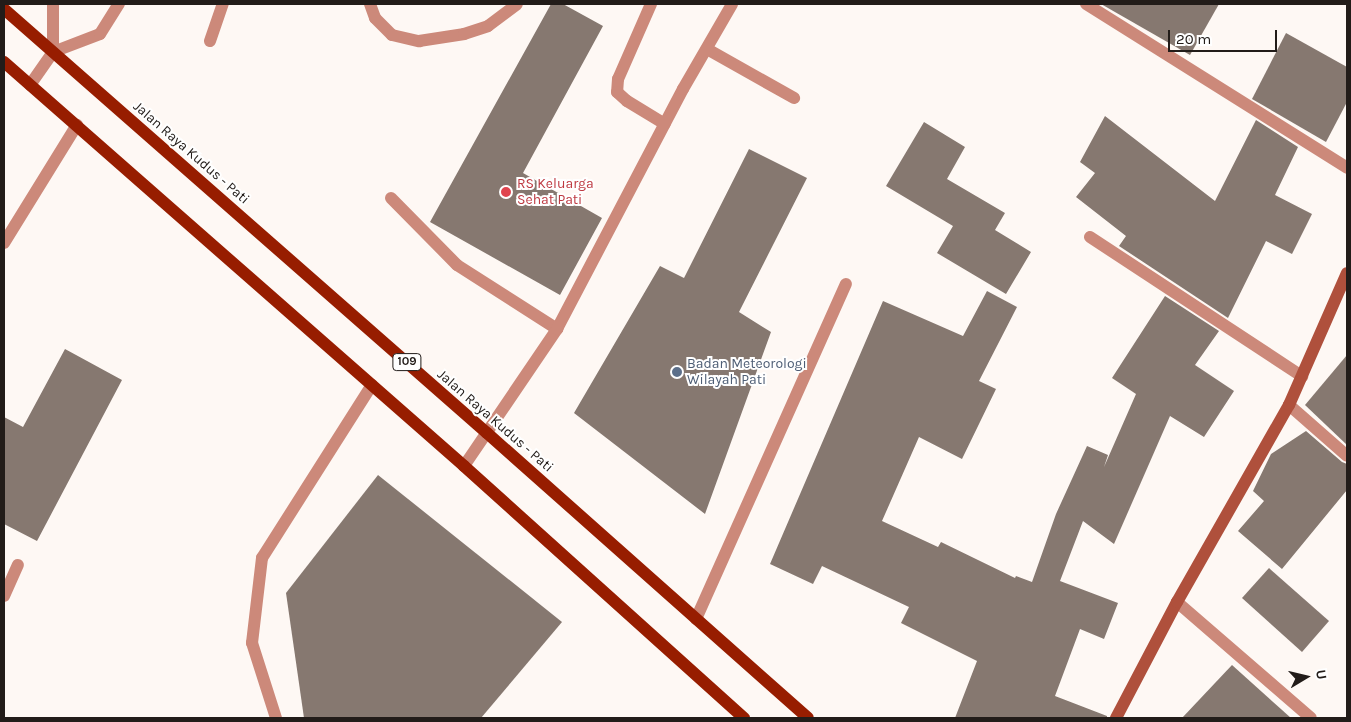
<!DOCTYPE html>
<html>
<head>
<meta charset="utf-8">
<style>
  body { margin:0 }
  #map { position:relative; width:1351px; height:722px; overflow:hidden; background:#fef8f4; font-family:Karla,sans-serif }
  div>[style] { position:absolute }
  .building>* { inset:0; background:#867870 }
  .lane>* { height:12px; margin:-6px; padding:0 6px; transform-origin:6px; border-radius:6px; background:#cc897a }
  .street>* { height:12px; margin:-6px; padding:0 6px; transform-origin:6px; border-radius:6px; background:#cc897a }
  .secondary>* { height:12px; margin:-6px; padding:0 6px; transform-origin:6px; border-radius:6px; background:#af503c }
  .primary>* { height:12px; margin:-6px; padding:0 6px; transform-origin:6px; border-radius:6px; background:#971d00 }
  .dots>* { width:14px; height:14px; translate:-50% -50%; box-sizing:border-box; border:2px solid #fff; border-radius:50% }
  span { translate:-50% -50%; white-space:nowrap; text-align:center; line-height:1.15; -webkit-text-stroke:4px #fff; paint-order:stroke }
  .shield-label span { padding:1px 4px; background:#fff; border:1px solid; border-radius:4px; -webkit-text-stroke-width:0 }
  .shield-label { font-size:12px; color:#221c19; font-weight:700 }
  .street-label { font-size:14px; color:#221c19 }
  .health-label { font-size:14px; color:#be3a42 }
  .left { translate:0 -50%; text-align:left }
  .service-label { font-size:14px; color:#4e5e75 }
  .frame { position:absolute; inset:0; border:5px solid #221c19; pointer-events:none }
  .north { position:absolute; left:1281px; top:652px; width:50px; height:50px; -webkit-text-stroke:4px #fff; paint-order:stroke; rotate:81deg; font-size:14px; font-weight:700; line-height:20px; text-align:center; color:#221c19 }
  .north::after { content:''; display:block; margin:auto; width:18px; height:22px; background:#221c19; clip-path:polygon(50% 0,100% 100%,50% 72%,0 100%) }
  .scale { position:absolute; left:1168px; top:30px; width:109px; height:22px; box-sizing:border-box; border:2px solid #221c19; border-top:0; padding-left:6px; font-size:15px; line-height:18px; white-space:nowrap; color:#221c19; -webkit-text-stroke:4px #fff; paint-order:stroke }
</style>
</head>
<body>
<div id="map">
  <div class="building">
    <i style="clip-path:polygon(551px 4px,563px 4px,603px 26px,523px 173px,602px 218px,560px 295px,430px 222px)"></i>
    <i style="clip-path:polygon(1101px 4px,1219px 4px,1190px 55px)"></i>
    <i style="clip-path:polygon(1286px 33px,1347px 67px,1347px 102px,1326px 142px,1252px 99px)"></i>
    <i style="clip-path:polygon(1105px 116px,1215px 201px,1256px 120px,1298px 147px,1275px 195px,1312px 214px,1292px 254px,1266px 241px,1228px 318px,1119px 246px,1126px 236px,1076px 197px,1095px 173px,1080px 162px)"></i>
    <i style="clip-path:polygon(924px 122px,965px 147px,947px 179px,1005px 213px,995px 230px,1031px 252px,1006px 294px,937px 253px,953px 226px,886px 186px)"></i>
    <i style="clip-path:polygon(749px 149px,807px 178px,739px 312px,771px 332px,705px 514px,574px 413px,660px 266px,684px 278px)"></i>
    <i style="clip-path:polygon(987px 291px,1017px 307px,979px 381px,996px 389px,962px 459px,919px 437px,882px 521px,938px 547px,941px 542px,1015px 578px,1016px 576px,1032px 582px,1056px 514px,1087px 446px,1108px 455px,1104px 467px,1136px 394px,1112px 378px,1165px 296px,1219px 331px,1195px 365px,1234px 391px,1204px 437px,1170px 416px,1114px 544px,1083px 521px,1060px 581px,1118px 603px,1104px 639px,1080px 629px,1055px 696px,1107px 716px,1107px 718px,955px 718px,977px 661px,901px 623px,909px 607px,822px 566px,813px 584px,770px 564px,883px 301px,963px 336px)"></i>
    <i style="clip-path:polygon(65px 349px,122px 380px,37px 541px,4px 524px,4px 417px,23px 427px)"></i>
    <i style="clip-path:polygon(1347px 355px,1347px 445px,1305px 405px)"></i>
    <i style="clip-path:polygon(1306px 431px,1342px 462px,1347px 464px,1347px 490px,1282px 569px,1238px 531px,1264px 501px,1253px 491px,1271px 454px)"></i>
    <i style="clip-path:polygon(378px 475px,562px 622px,481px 718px,304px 718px,286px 593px)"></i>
    <i style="clip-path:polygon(1269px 568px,1329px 621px,1302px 652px,1242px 598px)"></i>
    <i style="clip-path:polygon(1232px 665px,1291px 718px,1182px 718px)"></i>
  </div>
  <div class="lane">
    <i style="left:370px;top:4px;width:15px;rotate:70deg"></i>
    <i style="left:375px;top:18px;width:24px;rotate:45deg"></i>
    <i style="left:392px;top:35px;width:28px;rotate:13deg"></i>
    <i style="left:419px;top:41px;width:46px;rotate:-8.8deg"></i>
    <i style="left:464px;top:34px;width:25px;rotate:-18deg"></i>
    <i style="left:488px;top:26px;width:36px;rotate:-37deg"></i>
    <i style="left:651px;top:4px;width:82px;rotate:113.7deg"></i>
    <i style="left:618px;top:79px;width:13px;rotate:94deg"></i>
    <i style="left:617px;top:92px;width:13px;rotate:42deg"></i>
    <i style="left:627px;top:101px;width:44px;rotate:31.2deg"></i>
    <i style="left:210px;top:41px;width:39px;rotate:-71deg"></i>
    <i style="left:707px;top:49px;width:100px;rotate:29.4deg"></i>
    <i style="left:53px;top:52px;width:50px;rotate:-21deg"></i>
    <i style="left:100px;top:34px;width:36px;rotate:-58deg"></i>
    <i style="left:30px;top:85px;width:40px;rotate:-55.1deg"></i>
    <i style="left:53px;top:52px;width:48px;rotate:-90deg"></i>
    <i style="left:391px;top:198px;width:94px;rotate:45.4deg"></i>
    <i style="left:457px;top:265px;width:119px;rotate:32.6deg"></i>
    <i style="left:4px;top:243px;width:139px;rotate:-58.3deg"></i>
    <i style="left:464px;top:466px;width:166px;rotate:-55.8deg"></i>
    <i style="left:557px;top:329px;width:271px;rotate:-62.3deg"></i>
    <i style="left:683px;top:89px;width:98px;rotate:-60deg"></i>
    <i style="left:276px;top:718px;width:79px;rotate:-107.7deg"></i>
    <i style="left:252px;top:643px;width:86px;rotate:-83.3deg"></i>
    <i style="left:262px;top:558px;width:205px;rotate:-57.6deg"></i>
  </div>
  <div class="street">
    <i style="left:1086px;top:4px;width:308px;rotate:32.1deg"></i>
    <i style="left:1090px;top:237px;width:254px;rotate:33.3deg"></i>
    <i style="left:1289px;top:405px;width:77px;rotate:41.3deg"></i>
    <i style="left:4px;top:596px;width:34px;rotate:-66deg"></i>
    <i style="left:1177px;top:602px;width:177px;rotate:40.9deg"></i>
    <i style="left:696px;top:619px;width:367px;rotate:-65.9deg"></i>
  </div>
  <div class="secondary">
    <i style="left:1116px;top:718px;width:131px;rotate:-62.3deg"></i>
    <i style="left:1177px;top:602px;width:227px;rotate:-60.4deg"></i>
    <i style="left:1289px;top:405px;width:144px;rotate:-66.3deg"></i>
  </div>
  <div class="primary">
    <i style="left:4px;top:9px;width:643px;rotate:41.28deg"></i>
    <i style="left:487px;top:433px;width:429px;rotate:41.6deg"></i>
    <i style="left:4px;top:62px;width:612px;rotate:41.29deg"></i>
    <i style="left:464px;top:466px;width:377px;rotate:42deg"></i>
  </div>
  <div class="dots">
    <i style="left:506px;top:192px;background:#e0444e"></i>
    <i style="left:677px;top:372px;background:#5c6f8a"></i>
  </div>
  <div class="shield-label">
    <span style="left:407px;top:362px">109</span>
  </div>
  <div class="street-label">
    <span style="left:191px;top:153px;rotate:41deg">Jalan Raya Kudus - Pati</span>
    <span style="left:495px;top:421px;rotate:41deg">Jalan Raya Kudus - Pati</span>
  </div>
  <div class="health-label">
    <span class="left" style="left:517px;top:192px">RS Keluarga<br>Sehat Pati</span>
  </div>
  <div class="service-label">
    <span class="left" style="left:687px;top:372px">Badan Meteorologi<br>Wilayah Pati</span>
  </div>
  <div class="frame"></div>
  <div class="north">U</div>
  <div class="scale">20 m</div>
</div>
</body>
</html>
